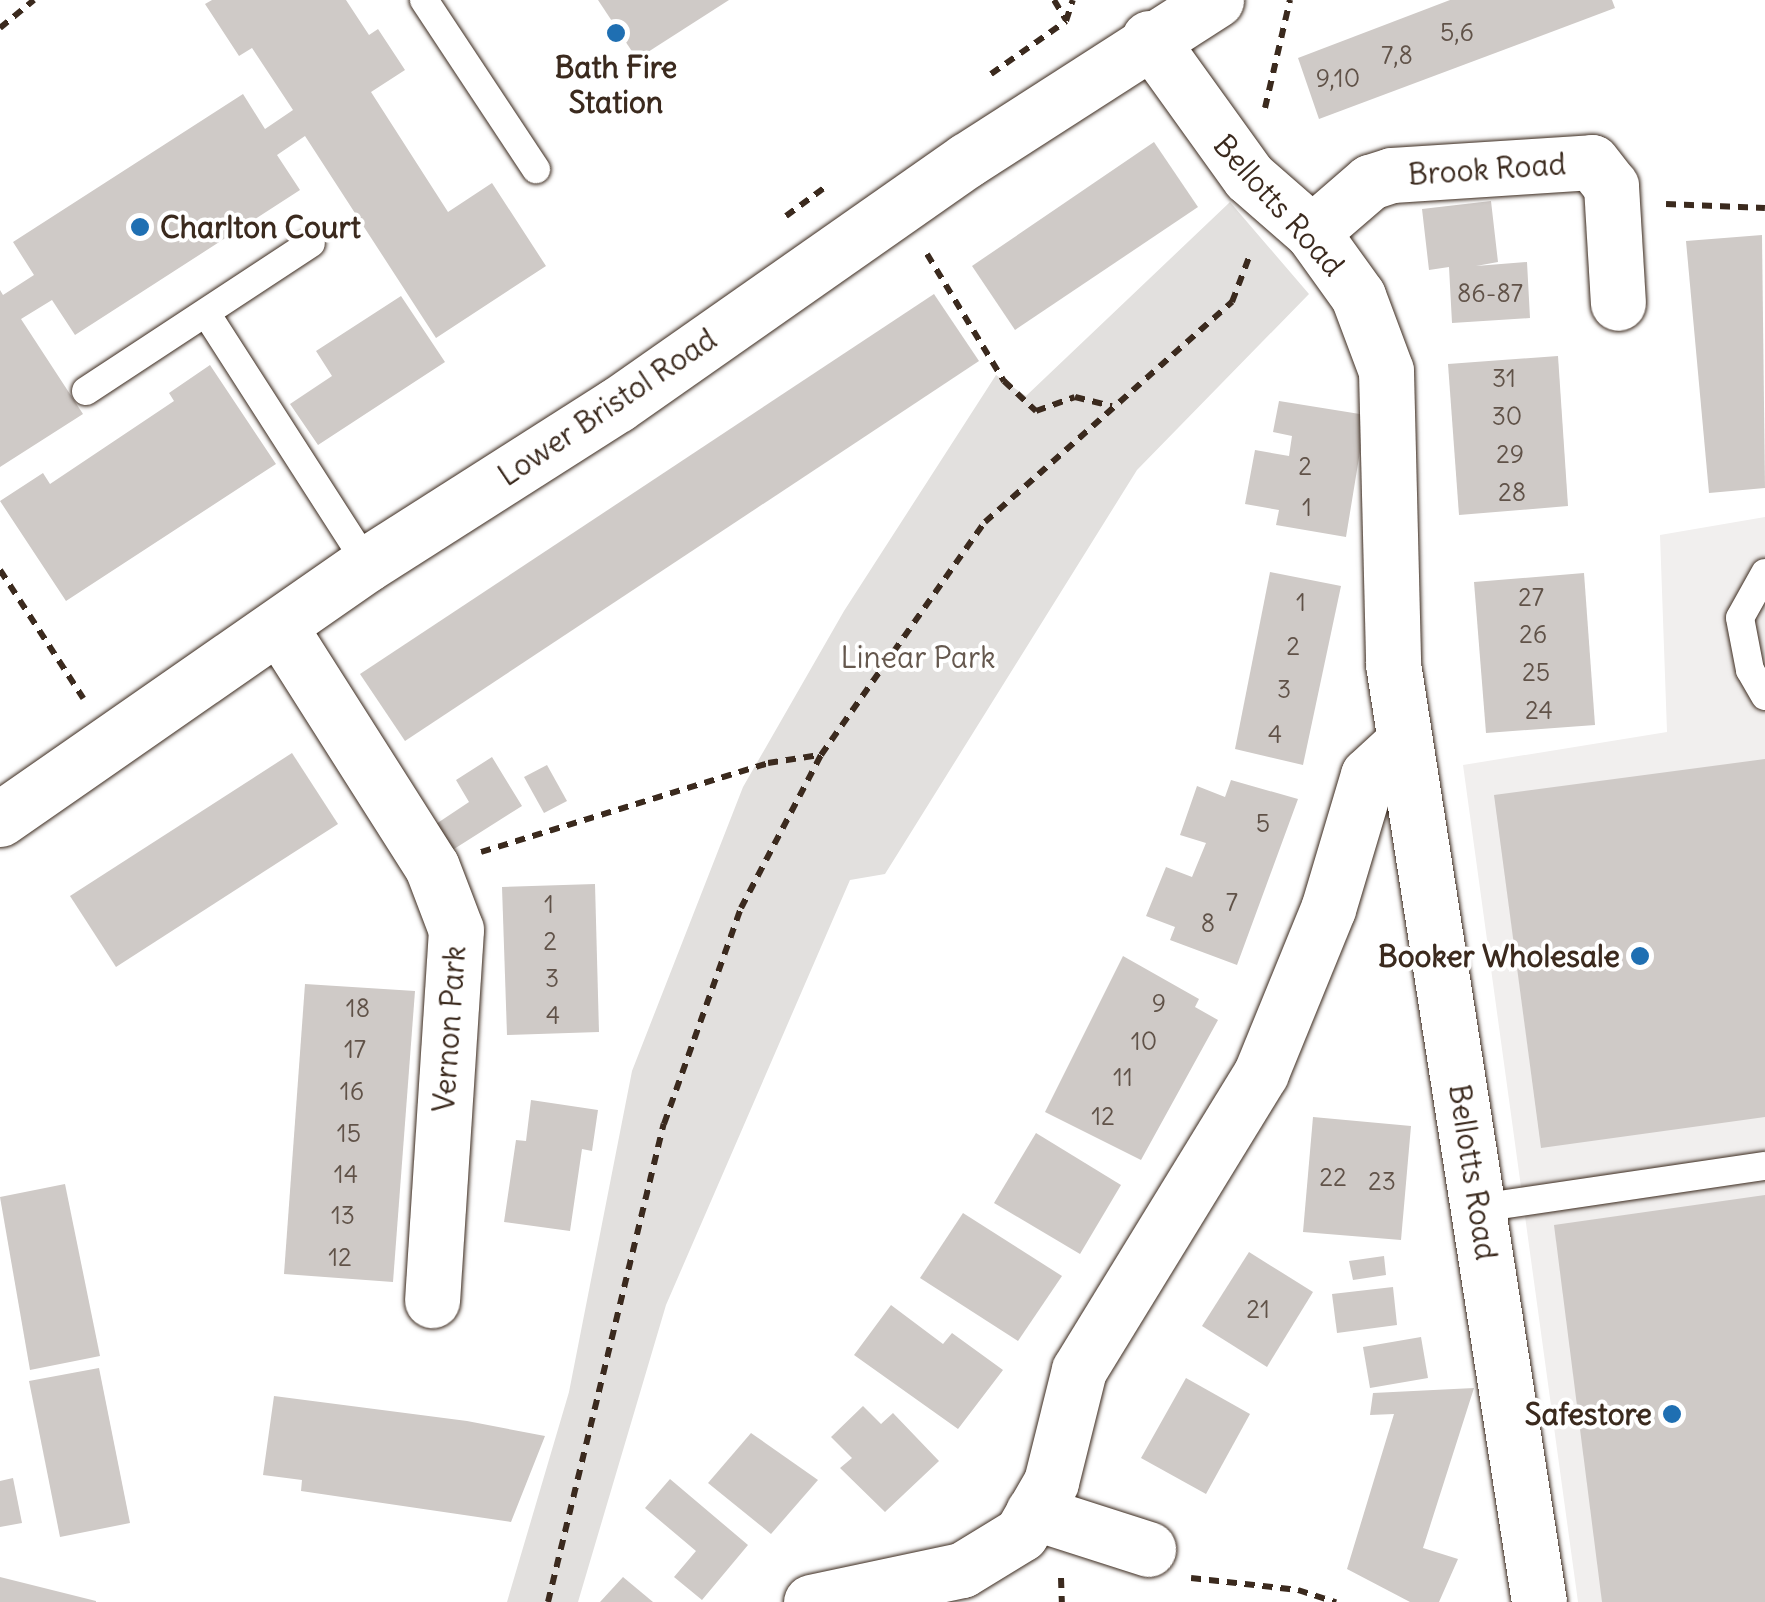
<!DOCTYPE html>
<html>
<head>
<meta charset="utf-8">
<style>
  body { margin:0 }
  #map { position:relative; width:1765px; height:1602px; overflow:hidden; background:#fff; font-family:Delius,sans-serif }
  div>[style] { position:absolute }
  .built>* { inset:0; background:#f1efee }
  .green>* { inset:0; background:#e2e0de }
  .building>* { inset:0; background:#cfcac7 }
  .path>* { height:6px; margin-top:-3px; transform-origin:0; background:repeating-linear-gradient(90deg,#3b2a1e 0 10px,transparent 0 18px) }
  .roads { filter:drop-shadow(0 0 2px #3b2a1e) drop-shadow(0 0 2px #3b2a1e) }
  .service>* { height:28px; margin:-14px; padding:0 14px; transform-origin:14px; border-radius:14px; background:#fff }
  .minor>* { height:55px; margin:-27.5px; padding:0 27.5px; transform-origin:27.5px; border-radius:27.5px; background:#fff }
  .trunk>* { height:55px; margin:-27.5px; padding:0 27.5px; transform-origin:27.5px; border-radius:27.5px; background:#fff }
  .dots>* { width:28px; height:28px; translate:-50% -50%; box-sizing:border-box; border:5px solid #fff; border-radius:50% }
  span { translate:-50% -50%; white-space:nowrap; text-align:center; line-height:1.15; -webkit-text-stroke:8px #fff; paint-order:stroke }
  .number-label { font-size:25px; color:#605248 }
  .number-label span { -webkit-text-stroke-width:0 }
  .poi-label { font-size:30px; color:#3b2a1e; font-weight:700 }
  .left { translate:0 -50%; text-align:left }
  .right { translate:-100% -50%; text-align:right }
  .street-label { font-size:30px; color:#3b2a1e }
  .park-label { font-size:30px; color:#65584e }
</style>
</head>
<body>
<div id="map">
  <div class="built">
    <i style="clip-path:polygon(1765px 517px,1765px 1602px,1578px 1602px,1463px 765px,1667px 732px,1660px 535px)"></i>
  </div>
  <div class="green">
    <i style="clip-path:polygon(1230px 202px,1309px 294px,1137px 470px,885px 874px,850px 880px,666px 1305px,578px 1602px,507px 1602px,569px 1392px,632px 1071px,743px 787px,844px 611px,996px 375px,1026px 396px)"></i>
  </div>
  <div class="building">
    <i style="clip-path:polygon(212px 0,346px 0,369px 35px,378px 29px,405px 70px,371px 92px,448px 212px,492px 183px,546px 266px,436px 338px,305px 136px,277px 155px,300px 190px,75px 335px,52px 300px,21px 319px,83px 414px,0 467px,0 290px,3px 295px,34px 275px,13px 242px,243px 94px,265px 129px,293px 110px,252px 48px,239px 56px,205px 4px)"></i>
    <i style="clip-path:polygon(598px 0,729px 0,637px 59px)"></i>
    <i style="clip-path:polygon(1450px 0,1612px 0,1615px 8px,1319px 119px,1298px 58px)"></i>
    <i style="clip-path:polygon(1154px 142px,1198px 207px,1015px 330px,972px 266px)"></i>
    <i style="clip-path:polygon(1491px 201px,1498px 262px,1476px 266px,1527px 262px,1530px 318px,1452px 323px,1449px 267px,1429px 270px,1422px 209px)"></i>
    <i style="clip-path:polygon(1762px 235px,1765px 488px,1709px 493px,1686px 241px)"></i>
    <i style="clip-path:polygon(934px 294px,979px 361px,405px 741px,360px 674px)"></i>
    <i style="clip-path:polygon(401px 296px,445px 362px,318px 445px,290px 404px,332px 376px,316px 351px)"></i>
    <i style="clip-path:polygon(1558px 356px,1568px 506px,1459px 515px,1448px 364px)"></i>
    <i style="clip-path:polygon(210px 365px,276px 464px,66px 601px,0 501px,43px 473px,50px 484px,174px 401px,169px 393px)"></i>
    <i style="clip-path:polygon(1279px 401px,1366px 415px,1346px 537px,1276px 525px,1279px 510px,1245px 504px,1255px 450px,1289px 456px,1292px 436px,1273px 432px)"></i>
    <i style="clip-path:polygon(1270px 572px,1341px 586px,1303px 765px,1235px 749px)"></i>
    <i style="clip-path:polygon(1584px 573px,1595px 725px,1486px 733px,1474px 582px)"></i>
    <i style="clip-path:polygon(292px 753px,338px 824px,116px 967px,70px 896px)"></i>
    <i style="clip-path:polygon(492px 757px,522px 806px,443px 856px,427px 830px,469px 802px,456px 780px)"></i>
    <i style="clip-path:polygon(1765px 759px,1765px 1117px,1541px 1148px,1494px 795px)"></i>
    <i style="clip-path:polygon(547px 765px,567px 801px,544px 813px,524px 777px)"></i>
    <i style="clip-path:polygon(1231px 780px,1298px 799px,1237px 965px,1170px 940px,1175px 927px,1146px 916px,1166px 867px,1192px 877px,1206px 843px,1180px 835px,1197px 786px,1225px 797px)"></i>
    <i style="clip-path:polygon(595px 884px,599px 1032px,507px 1035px,502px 887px)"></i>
    <i style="clip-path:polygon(1123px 956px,1199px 999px,1195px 1007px,1218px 1020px,1141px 1160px,1045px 1112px)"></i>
    <i style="clip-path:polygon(305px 984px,415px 991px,393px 1282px,284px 1274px)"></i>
    <i style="clip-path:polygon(531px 1100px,598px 1110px,592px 1151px,582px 1149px,570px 1231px,504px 1222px,516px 1140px,526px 1141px)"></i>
    <i style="clip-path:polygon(1313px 1117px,1411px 1126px,1401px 1240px,1303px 1232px)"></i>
    <i style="clip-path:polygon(1036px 1133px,1121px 1185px,1080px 1254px,994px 1203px)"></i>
    <i style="clip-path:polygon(65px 1184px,100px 1356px,30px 1370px,0 1197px)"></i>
    <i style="clip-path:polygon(1765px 1195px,1765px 1602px,1602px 1602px,1554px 1225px)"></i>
    <i style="clip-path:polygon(963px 1213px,1062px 1276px,1018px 1341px,920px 1278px)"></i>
    <i style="clip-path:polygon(1249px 1252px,1313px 1292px,1267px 1367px,1202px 1326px)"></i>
    <i style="clip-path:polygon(1384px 1256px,1386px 1275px,1353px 1280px,1349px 1261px)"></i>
    <i style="clip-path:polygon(1393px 1287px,1397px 1325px,1337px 1333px,1332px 1294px)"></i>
    <i style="clip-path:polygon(891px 1305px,943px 1344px,952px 1333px,1003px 1370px,958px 1429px,854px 1355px)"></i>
    <i style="clip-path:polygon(1421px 1337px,1428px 1378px,1370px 1388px,1363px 1347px)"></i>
    <i style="clip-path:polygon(99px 1368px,130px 1523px,60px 1537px,29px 1381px)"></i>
    <i style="clip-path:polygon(1186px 1378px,1250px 1414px,1206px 1494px,1141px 1458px)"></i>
    <i style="clip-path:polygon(1474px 1388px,1423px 1548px,1458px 1559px,1439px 1602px,1410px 1602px,1347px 1569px,1394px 1414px,1370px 1415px,1373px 1393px)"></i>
    <i style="clip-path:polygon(274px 1396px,467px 1421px,545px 1436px,511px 1522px,301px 1491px,302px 1480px,263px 1475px)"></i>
    <i style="clip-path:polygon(863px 1406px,881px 1424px,893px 1413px,939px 1461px,885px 1512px,840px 1468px,852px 1458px,831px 1437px)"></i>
    <i style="clip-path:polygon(751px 1433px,818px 1480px,771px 1534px,708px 1483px)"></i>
    <i style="clip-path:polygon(13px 1478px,22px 1523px,0 1527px,0 1481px)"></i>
    <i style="clip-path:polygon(670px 1479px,748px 1545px,702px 1600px,674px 1577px,696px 1551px,645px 1508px)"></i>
    <i style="clip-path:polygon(0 1577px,96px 1601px,96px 1602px,0 1602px)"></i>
    <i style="clip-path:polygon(623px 1577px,653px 1602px,600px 1602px)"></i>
  </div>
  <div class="path">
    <i style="left:1054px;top:0;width:23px;rotate:59deg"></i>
    <i style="left:0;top:28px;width:44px;rotate:-39.5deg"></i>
    <i style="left:991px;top:74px;width:92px;rotate:-35.2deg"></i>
    <i style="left:1066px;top:21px;width:22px;rotate:-72deg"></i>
    <i style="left:1265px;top:108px;width:111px;rotate:-77deg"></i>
    <i style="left:1666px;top:204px;width:99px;rotate:2.3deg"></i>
    <i style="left:786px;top:216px;width:52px;rotate:-36.4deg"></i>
    <i style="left:927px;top:254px;width:149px;rotate:58.8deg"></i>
    <i style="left:1004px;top:381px;width:44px;rotate:43.2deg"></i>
    <i style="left:1036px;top:411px;width:41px;rotate:-19.7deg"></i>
    <i style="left:1075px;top:397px;width:38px;rotate:14deg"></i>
    <i style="left:0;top:570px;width:153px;rotate:57deg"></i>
    <i style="left:481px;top:852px;width:300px;rotate:-17.2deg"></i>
    <i style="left:768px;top:763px;width:52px;rotate:-8.9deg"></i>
    <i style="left:1061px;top:1578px;width:24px;rotate:88deg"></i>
    <i style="left:1191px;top:1578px;width:108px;rotate:6.4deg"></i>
    <i style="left:1298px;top:1590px;width:40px;rotate:18deg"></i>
    <i style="left:548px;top:1602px;width:492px;rotate:-76.4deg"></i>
    <i style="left:664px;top:1124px;width:229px;rotate:-70.4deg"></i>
    <i style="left:741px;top:908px;width:173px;rotate:-62.4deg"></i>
    <i style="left:821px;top:755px;width:285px;rotate:-54.9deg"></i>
    <i style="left:985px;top:522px;width:331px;rotate:-41.7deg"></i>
    <i style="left:1232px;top:302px;width:53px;rotate:-69.2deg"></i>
  </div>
  <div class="roads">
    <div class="service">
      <i style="left:424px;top:0;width:203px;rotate:56.5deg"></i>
      <i style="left:206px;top:313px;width:298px;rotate:57.3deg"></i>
      <i style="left:86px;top:391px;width:269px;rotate:-33.3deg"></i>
      <i style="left:1765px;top:573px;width:51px;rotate:119.1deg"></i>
      <i style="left:1740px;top:618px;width:53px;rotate:79.1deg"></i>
      <i style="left:1750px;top:670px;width:30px;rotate:60deg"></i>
      <i style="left:1479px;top:1208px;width:289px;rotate:-8.4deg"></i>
    </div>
    <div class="minor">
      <i style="left:1149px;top:38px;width:171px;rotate:54.3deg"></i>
      <i style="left:1249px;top:177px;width:84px;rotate:41.1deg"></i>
      <i style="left:1312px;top:232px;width:79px;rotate:54.3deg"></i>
      <i style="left:1358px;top:296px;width:80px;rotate:69.5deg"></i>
      <i style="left:1386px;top:371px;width:293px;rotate:88.6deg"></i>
      <i style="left:1393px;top:664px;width:949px;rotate:81.15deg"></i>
      <i style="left:1312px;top:232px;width:77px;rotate:-40.8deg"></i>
      <i style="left:1370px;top:182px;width:23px;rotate:-18deg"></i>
      <i style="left:1392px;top:175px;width:200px;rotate:-3.7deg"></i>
      <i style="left:1592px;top:162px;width:31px;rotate:52deg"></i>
      <i style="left:1611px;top:186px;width:117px;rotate:86.6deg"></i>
      <i style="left:279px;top:626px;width:285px;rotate:57.6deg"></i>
      <i style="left:432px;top:867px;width:67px;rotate:69.1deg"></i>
      <i style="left:456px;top:930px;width:371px;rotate:93.7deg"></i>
      <i style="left:1033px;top:1512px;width:121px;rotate:17.8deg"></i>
      <i style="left:811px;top:1602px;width:154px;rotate:-12deg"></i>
      <i style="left:962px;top:1570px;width:69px;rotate:-31.4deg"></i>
      <i style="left:1021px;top:1534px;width:60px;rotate:-60deg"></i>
      <i style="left:1051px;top:1482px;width:115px;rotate:-76deg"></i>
      <i style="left:1079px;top:1370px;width:348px;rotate:-58.5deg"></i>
      <i style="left:1261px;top:1073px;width:177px;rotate:-67.8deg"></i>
      <i style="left:1328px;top:909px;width:140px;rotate:-73.4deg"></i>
      <i style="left:1368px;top:775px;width:49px;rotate:-42.5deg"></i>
    </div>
    <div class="trunk">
      <i style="left:0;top:819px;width:447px;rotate:-34.8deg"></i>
      <i style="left:367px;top:564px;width:296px;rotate:-32.5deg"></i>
      <i style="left:617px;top:405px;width:427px;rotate:-35deg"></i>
      <i style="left:967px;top:160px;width:296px;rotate:-32.7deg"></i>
    </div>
  </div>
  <div class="dots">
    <i style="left:616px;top:33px;background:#1f6fb2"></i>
    <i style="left:140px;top:227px;background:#1f6fb2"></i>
    <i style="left:1640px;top:956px;background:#1f6fb2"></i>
    <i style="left:1672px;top:1414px;background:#1f6fb2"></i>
  </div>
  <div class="number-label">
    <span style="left:1457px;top:32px">5,6</span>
    <span style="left:1397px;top:55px">7,8</span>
    <span style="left:1338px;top:78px">9,10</span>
    <span style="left:1490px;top:293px">86-87</span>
    <span style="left:1504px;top:378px">31</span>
    <span style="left:1507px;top:416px">30</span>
    <span style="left:1510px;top:454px">29</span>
    <span style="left:1305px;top:466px">2</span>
    <span style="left:1512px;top:492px">28</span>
    <span style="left:1307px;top:507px">1</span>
    <span style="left:1531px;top:597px">27</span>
    <span style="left:1301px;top:602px">1</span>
    <span style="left:1533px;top:634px">26</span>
    <span style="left:1293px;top:646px">2</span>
    <span style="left:1536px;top:672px">25</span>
    <span style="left:1284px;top:689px">3</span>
    <span style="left:1539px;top:710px">24</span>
    <span style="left:1275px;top:734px">4</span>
    <span style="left:1263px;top:823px">5</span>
    <span style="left:1232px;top:902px">7</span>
    <span style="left:549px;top:904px">1</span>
    <span style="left:1208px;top:923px">8</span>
    <span style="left:550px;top:941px">2</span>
    <span style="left:552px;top:978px">3</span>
    <span style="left:1159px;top:1003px">9</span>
    <span style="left:358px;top:1008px">18</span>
    <span style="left:553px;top:1015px">4</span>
    <span style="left:1144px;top:1041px">10</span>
    <span style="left:355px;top:1049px">17</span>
    <span style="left:1123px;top:1077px">11</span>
    <span style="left:352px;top:1091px">16</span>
    <span style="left:1103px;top:1116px">12</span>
    <span style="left:349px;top:1133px">15</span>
    <span style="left:346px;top:1174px">14</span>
    <span style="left:1333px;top:1177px">22</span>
    <span style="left:1382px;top:1181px">23</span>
    <span style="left:343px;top:1215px">13</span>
    <span style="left:340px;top:1257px">12</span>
    <span style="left:1258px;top:1309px">21</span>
  </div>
  <div class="poi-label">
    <span style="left:616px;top:84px">Bath Fire<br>Station</span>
    <span class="left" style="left:160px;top:227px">Charlton Court</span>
    <span class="right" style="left:1620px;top:956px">Booker Wholesale</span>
    <span class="right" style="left:1652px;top:1414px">Safestore</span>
  </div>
  <div class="street-label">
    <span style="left:1487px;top:169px;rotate:-4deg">Brook Road</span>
    <span style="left:1279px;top:205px;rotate:48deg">Bellotts Road</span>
    <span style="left:607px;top:407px;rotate:-34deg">Lower Bristol Road</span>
    <span style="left:449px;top:1029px;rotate:-86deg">Vernon Park</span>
    <span style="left:1473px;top:1172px;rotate:81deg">Bellotts Road</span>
  </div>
  <div class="park-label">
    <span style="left:918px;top:657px">Linear Park</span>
  </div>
</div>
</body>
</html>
